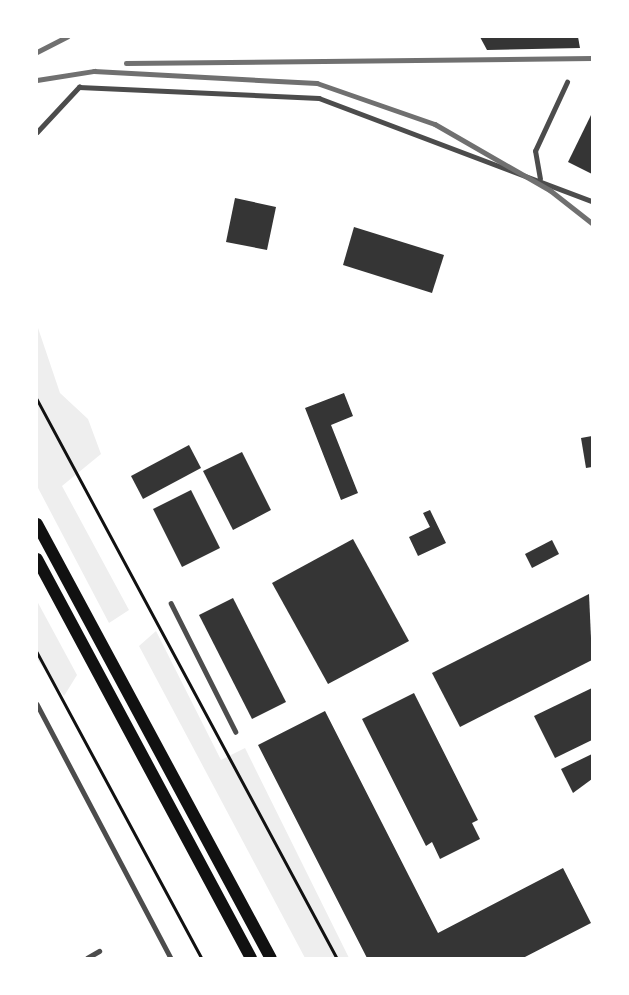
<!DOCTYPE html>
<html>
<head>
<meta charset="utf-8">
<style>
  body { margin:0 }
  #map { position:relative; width:629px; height:995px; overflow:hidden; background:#fff; font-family:"Roboto Condensed",sans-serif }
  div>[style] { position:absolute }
  .green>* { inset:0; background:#eee }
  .building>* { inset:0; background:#353535 }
  .path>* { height:2.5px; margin:-1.25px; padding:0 1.25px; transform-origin:1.25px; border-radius:1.25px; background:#111 }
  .service>* { height:4.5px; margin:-2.25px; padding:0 2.25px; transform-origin:2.25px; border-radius:2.25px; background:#4c4c4c }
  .primary>* { height:12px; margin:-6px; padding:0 6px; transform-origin:6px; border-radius:6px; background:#111 }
  .rail>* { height:4.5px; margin:-2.25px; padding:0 2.25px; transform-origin:2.25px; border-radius:2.25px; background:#707070 }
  span { translate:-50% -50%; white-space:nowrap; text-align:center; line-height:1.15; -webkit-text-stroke:7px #fff; paint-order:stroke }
  .frame { position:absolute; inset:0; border:38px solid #fff; pointer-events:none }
</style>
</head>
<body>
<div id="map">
  <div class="green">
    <i style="clip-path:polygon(37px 325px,60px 393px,88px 419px,101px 454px,62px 486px,129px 610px,109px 623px,37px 486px)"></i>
    <i style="clip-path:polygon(37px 601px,77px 675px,64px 696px,37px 659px)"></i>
    <i style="clip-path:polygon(156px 631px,221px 760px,245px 748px,349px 958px,305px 958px,139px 646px)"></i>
  </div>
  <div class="building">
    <i style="clip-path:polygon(480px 37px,578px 37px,580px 48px,487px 50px)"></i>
    <i style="clip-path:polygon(592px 113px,592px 174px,568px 162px)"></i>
    <i style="clip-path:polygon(235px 198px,276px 207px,267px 250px,226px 242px)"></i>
    <i style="clip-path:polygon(354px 227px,444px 255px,432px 293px,343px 265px)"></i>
    <i style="clip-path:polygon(344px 393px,353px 416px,331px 425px,358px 493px,341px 500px,305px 408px)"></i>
    <i style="clip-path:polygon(592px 436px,592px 467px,586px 468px,581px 438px)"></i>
    <i style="clip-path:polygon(189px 445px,201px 468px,143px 499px,131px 476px)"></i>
    <i style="clip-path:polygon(242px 452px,271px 510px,233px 530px,203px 471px)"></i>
    <i style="clip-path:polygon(191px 490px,220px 548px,182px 567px,153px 509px)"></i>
    <i style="clip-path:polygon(430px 510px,446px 543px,418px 556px,409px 537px,430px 527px,423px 513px)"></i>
    <i style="clip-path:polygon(353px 539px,409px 641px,328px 684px,272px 583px)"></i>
    <i style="clip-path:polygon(552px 540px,559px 554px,532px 568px,525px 554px)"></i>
    <i style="clip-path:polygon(589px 594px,592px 660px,460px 727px,432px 673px)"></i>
    <i style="clip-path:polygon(233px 598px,286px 702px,252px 719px,199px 615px)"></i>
    <i style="clip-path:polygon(592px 688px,592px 740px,555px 758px,534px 716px)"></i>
    <i style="clip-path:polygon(414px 693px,478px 820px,472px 823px,480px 839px,440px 859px,432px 842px,426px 846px,362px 719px)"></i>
    <i style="clip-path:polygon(325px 711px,438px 933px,563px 868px,591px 923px,523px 958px,367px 958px,258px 745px)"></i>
    <i style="clip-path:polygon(592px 754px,592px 779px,573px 793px,561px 769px)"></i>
  </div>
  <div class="path">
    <i style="left:37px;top:399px;width:634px;rotate:61.78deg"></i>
    <i style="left:37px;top:652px;width:348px;rotate:61.7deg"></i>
  </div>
  <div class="service">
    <i style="left:37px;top:132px;width:62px;rotate:-47deg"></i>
    <i style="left:79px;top:87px;width:240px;rotate:2.6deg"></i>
    <i style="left:319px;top:98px;width:292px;rotate:20.7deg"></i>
    <i style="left:540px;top:179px;width:28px;rotate:-100deg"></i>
    <i style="left:535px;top:151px;width:76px;rotate:-65.1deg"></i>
    <i style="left:171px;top:603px;width:144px;rotate:63.3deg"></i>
    <i style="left:37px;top:704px;width:287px;rotate:62.2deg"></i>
    <i style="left:87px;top:958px;width:14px;rotate:-30deg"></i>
  </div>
  <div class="primary">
    <i style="left:37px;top:524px;width:493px;rotate:61.7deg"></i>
    <i style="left:37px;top:559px;width:453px;rotate:61.8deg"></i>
  </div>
  <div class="rail">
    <i style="left:37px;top:52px;width:34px;rotate:-27deg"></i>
    <i style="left:126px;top:63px;width:466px;rotate:-0.6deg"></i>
    <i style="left:37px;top:80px;width:58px;rotate:-9deg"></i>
    <i style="left:94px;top:71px;width:223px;rotate:3.1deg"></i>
    <i style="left:317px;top:83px;width:125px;rotate:19.2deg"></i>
    <i style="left:435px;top:124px;width:133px;rotate:29.9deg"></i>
    <i style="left:550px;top:190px;width:53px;rotate:38.2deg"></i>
  </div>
  <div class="frame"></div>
</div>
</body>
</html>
